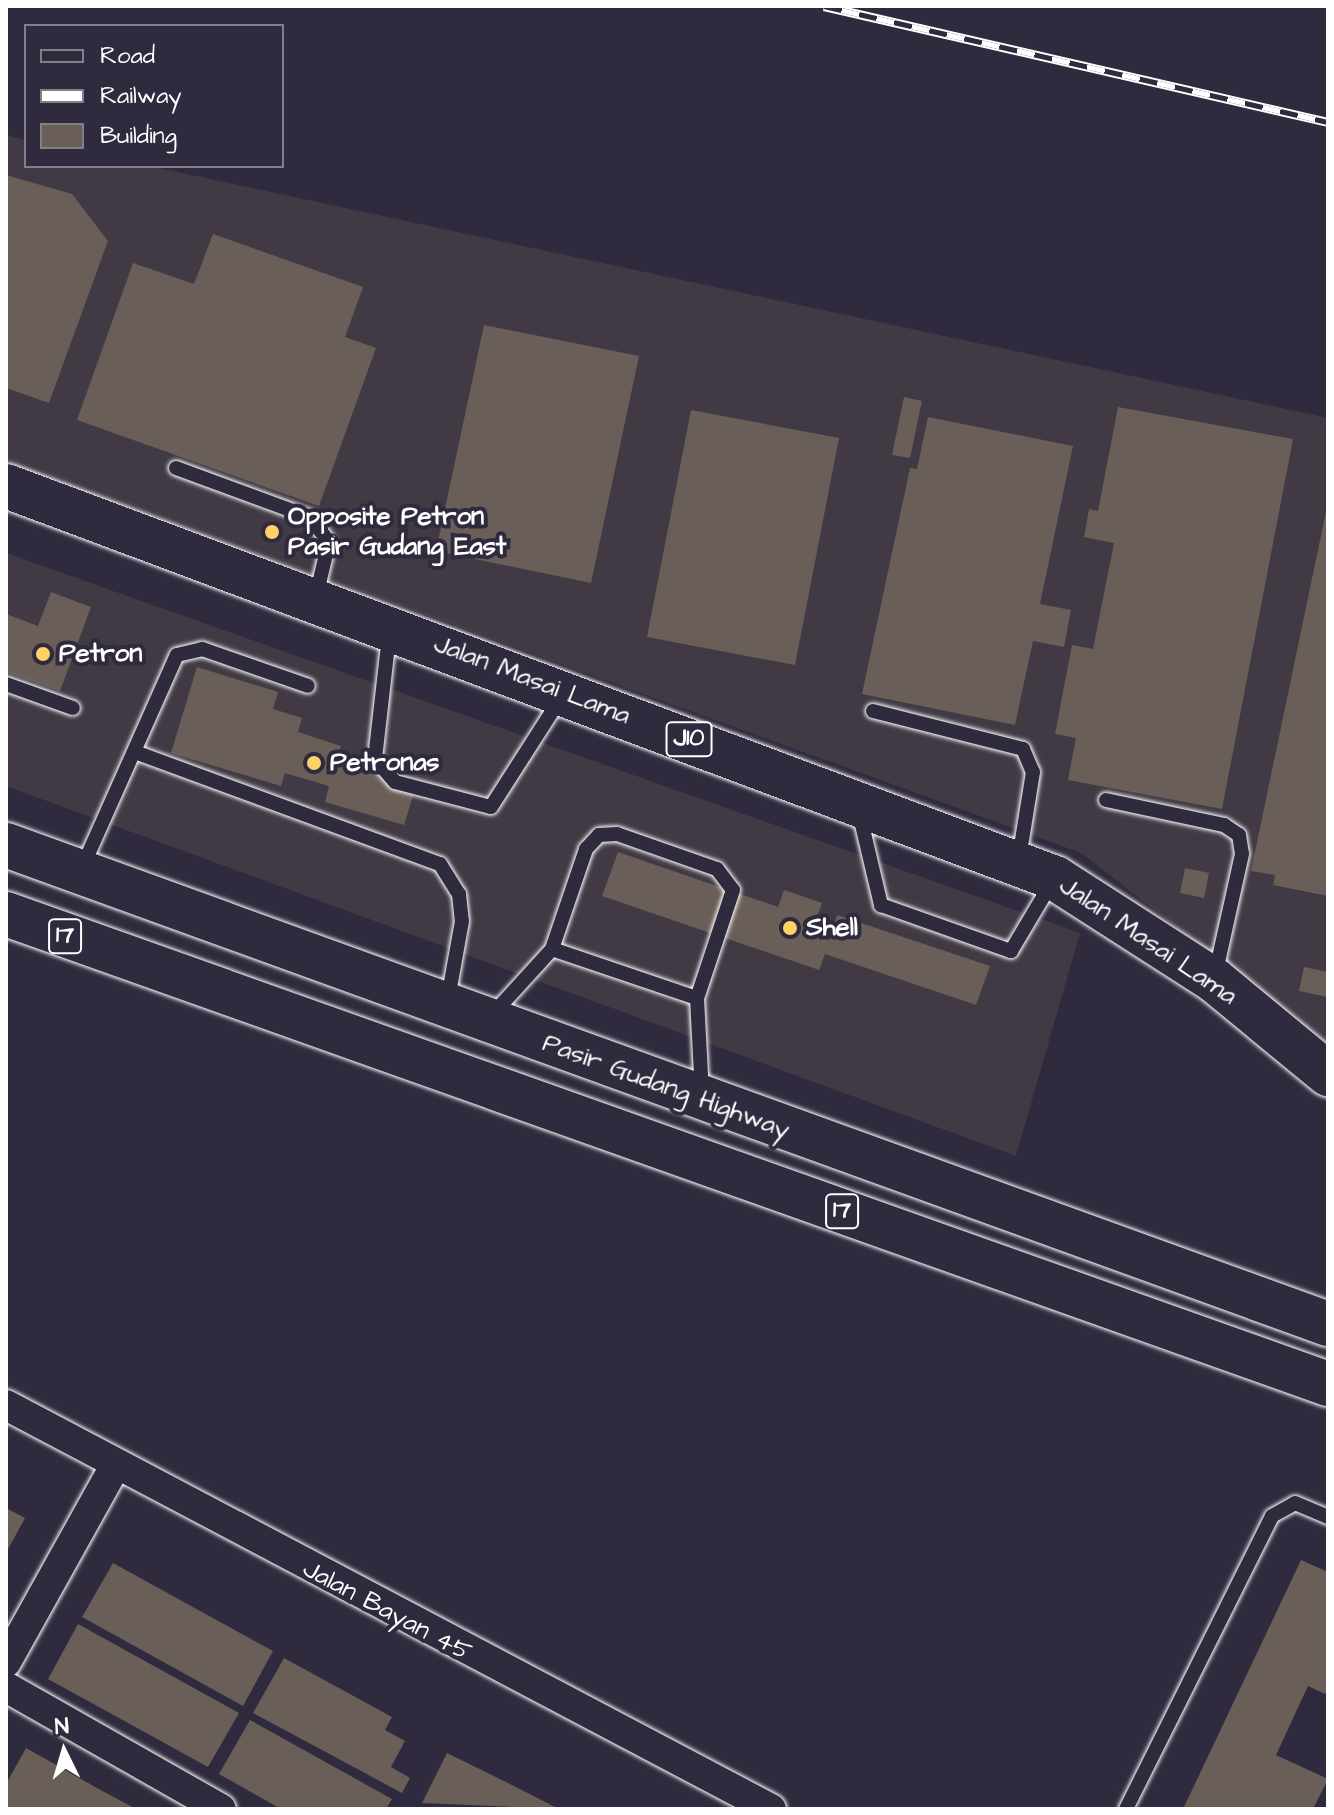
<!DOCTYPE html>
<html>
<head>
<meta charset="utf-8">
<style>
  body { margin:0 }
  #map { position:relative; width:1334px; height:1815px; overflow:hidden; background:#2f2a3d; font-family:"Architects Daughter",sans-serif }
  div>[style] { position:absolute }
  .built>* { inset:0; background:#413a45 }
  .building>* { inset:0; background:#6a5e59 }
  .roads { filter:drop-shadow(0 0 2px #fff) drop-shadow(0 0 2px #fff) }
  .lane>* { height:14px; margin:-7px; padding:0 7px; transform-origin:7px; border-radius:7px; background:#2f2a3d }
  .street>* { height:30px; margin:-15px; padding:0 15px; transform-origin:15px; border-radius:15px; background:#2f2a3d }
  .primary>* { height:44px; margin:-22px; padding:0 22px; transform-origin:22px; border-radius:22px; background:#2f2a3d }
  .highway>* { height:44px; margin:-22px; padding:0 22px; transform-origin:22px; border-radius:22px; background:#2f2a3d }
  .rail>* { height:9px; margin-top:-4.5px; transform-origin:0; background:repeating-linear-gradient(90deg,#2f2a3d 0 18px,#fff 0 36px); box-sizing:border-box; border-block:2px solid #fff }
  .dots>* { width:22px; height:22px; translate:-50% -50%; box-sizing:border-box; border:4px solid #2f2a3d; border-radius:50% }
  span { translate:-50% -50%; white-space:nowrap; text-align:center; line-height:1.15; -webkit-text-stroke:8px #2f2a3d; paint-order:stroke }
  .shield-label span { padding:2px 6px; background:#2f2a3d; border:2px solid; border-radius:6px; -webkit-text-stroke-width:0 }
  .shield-label { font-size:24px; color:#fff; font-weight:700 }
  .poi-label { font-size:26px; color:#fff; font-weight:700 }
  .left { translate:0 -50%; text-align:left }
  .street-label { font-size:26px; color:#fff }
  .frame { position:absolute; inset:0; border:8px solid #fff; pointer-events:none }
  .legend { position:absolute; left:24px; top:24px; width:260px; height:144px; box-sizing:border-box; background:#2f2a3d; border:2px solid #827f8b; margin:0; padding:10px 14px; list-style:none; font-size:24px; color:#fff }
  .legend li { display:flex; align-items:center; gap:16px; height:40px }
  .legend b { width:40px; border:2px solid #827f8b }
  .north { position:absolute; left:24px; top:1711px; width:80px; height:80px; -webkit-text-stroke:6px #2f2a3d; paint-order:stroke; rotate:355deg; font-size:22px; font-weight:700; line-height:32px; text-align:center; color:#fff }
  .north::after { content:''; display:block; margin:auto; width:28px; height:36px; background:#fff; clip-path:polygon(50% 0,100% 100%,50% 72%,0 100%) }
</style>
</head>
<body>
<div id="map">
  <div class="built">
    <i style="clip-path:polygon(6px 135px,26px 140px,26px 166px,149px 166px,1328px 418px,1328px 1044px,1081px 853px,6px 462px)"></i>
    <i style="clip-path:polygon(6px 553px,1080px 933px,1016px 1156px,6px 786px)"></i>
  </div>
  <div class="building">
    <i style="clip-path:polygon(6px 175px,72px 194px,108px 241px,49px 403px,6px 388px)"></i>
    <i style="clip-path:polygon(213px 234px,363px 287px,345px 337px,376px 348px,319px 506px,77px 420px,133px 263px,194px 284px)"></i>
    <i style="clip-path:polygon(484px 325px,639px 356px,591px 583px,436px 551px)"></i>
    <i style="clip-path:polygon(904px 397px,922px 401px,910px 458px,892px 455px)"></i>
    <i style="clip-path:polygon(1118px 407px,1293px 439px,1222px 809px,1068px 780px,1076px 738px,1055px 734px,1072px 645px,1093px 649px,1114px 543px,1084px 537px,1089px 509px,1098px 511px)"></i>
    <i style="clip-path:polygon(691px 410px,839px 438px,795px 665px,647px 637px)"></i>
    <i style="clip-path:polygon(928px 417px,1073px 446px,1040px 604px,1071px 610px,1064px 647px,1033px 641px,1015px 725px,862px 694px,910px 468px,917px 469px)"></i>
    <i style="clip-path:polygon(1328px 502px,1328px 896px,1273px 885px,1275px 875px,1251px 871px)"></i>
    <i style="clip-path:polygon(51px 592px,91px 607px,60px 691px,6px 672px,6px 614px,38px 626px)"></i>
    <i style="clip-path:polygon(197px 667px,278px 692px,273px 709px,302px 718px,298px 732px,341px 746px,337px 760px,417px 783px,404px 825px,325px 802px,329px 786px,285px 773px,281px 786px,171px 753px)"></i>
    <i style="clip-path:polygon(618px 852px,778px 907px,784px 890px,822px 903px,814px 925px,832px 931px,837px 915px,990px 966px,976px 1005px,825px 954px,819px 970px,602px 896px)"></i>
    <i style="clip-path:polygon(1185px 868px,1209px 873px,1204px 898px,1180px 893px)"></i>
    <i style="clip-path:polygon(1304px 967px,1328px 972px,1328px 997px,1299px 991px)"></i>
    <i style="clip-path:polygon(6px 1508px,25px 1518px,6px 1553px)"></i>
    <i style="clip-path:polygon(1301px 1560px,1328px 1572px,1328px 1688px,1325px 1694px,1308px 1686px,1276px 1755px,1328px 1779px,1313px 1809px,1183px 1809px)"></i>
    <i style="clip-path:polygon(113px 1563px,273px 1651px,243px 1706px,82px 1617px)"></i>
    <i style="clip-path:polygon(78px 1624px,239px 1713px,208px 1767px,48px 1679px)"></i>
    <i style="clip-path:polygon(284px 1658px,392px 1717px,385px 1730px,405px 1741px,391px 1767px,410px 1778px,402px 1793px,253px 1713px)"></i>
    <i style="clip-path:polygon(250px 1720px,392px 1799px,386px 1809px,281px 1809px,219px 1774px)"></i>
    <i style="clip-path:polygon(26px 1748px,97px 1788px,136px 1809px,6px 1809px,6px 1784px)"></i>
    <i style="clip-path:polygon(447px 1753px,504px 1781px,559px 1809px,422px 1803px)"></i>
  </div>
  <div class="roads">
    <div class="lane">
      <i style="left:176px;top:468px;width:142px;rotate:20.2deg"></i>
      <i style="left:309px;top:517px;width:32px;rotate:51deg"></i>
      <i style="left:329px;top:542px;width:56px;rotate:103.5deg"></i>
      <i style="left:389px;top:636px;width:124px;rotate:96.5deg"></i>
      <i style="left:375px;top:759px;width:30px;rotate:49deg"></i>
      <i style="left:395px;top:782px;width:99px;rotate:14.6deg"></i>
      <i style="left:491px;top:807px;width:128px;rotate:-57.4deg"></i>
      <i style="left:6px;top:684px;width:71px;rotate:19.7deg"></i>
      <i style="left:873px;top:711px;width:155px;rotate:14.2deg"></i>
      <i style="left:1023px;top:749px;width:25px;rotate:67deg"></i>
      <i style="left:1033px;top:772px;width:87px;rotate:99.2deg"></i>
      <i style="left:135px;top:752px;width:325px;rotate:20.2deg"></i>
      <i style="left:440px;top:864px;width:36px;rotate:58deg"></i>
      <i style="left:459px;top:894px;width:27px;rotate:84deg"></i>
      <i style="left:462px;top:921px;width:79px;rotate:100.2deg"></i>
      <i style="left:1106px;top:800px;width:121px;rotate:12deg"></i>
      <i style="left:1224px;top:825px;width:18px;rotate:34deg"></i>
      <i style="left:1239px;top:835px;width:19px;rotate:81deg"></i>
      <i style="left:1242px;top:854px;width:125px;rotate:102.5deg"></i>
      <i style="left:859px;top:812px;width:96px;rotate:76.7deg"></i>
      <i style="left:881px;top:905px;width:138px;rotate:19.5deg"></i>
      <i style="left:1011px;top:951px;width:80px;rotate:-59.3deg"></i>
      <i style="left:82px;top:868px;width:233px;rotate:-66deg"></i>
      <i style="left:177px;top:655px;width:26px;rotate:-13deg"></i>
      <i style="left:202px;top:649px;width:112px;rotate:19.2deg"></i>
      <i style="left:552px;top:949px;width:153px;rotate:18.7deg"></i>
      <i style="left:492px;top:1015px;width:89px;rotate:-47.7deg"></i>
      <i style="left:552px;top:949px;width:106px;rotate:-71.2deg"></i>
      <i style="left:586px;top:849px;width:19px;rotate:-47deg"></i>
      <i style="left:599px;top:835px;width:18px;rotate:-3deg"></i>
      <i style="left:617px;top:834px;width:106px;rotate:19.3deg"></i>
      <i style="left:717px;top:869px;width:26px;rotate:53deg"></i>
      <i style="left:733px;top:890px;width:114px;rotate:108.4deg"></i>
      <i style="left:697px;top:998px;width:94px;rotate:87deg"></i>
      <i style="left:1126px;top:1809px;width:327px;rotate:-63.5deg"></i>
      <i style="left:1272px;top:1516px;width:26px;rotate:-29deg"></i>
      <i style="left:1295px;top:1503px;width:36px;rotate:23deg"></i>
    </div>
    <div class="street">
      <i style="left:6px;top:1405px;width:865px;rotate:27.84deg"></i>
      <i style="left:6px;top:1662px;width:224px;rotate:-60.9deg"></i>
      <i style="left:6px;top:1687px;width:247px;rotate:29.6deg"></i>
    </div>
    <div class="primary">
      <i style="left:6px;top:486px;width:1120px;rotate:20.49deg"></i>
      <i style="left:1055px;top:878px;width:189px;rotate:32.7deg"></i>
      <i style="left:1214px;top:980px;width:148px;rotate:39.5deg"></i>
    </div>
    <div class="highway">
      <i style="left:6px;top:845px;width:1406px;rotate:19.92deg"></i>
      <i style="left:6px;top:914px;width:1403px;rotate:19.57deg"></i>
    </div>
  </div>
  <div class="rail">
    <i style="left:824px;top:6px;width:517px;rotate:12.96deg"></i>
  </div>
  <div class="dots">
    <i style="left:272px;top:532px;background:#ffd166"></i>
    <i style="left:43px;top:654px;background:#ffd166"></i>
    <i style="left:314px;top:763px;background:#ffd166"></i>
    <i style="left:790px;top:928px;background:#ffd166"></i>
  </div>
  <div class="shield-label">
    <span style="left:689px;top:739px">J10</span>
    <span style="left:65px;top:936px">17</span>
    <span style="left:842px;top:1211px">17</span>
  </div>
  <div class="poi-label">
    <span class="left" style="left:288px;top:532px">Opposite Petron<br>Pasir Gudang East</span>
    <span class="left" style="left:59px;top:654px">Petron</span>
    <span class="left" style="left:330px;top:763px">Petronas</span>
    <span class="left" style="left:806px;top:928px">Shell</span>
  </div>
  <div class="street-label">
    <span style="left:532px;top:680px;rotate:21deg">Jalan Masai Lama</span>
    <span style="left:1148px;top:941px;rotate:34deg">Jalan Masai Lama</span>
    <span style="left:666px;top:1087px;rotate:20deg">Pasir Gudang Highway</span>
    <span style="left:387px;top:1611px;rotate:28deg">Jalan Bayan 45</span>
  </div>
  <div class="frame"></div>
  <ul class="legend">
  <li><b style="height:10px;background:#2f2a3d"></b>Road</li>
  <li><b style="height:10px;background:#fff"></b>Railway</li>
  <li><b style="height:22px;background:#6a5e59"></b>Building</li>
  </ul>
  <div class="north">N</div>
</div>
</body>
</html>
